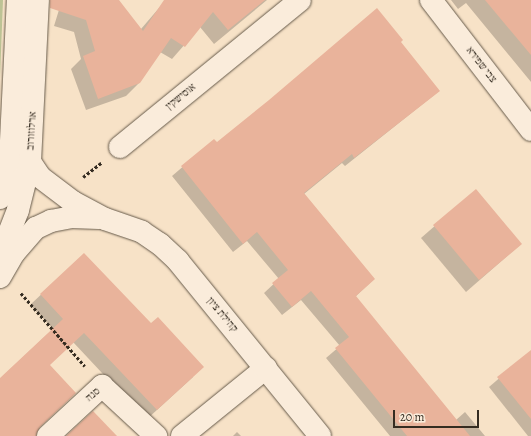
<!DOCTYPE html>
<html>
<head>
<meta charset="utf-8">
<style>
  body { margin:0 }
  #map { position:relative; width:531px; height:436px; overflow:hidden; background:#f7e2c7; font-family:Alegreya,"Frank Ruhl Libre",serif }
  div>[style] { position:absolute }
  .green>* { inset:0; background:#bdc395 }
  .shadow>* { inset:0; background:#0003 }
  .building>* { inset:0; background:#e9b39b }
  .path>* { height:2.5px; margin-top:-1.25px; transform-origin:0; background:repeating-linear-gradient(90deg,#352c21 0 3px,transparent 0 5px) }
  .roads { filter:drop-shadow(0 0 1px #665a4a) drop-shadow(0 0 1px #665a4a) }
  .minor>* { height:22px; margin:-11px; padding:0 11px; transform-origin:11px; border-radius:11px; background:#faecdb }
  .tertiary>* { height:22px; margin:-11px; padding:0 11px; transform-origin:11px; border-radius:11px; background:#faecdb }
  .secondary>* { height:22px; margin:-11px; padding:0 11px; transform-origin:11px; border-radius:11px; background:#faecdb }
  span { translate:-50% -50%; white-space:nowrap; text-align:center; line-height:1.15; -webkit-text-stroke:3px #faecdb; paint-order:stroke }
  .street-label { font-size:11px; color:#352c21 }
  .scale { position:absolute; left:393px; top:410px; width:86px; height:18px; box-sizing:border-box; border:2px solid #352c21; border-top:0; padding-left:5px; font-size:12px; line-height:14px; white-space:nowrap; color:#352c21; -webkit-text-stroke:3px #faecdb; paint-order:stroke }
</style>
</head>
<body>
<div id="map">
  <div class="green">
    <i style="clip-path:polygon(0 0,3px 0,0 78px)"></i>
  </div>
  <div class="shadow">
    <i style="clip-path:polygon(62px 0,117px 0,141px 29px,165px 1px,267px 0,214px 44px,200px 27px,172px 59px,160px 52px,139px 83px,126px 96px,86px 110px,71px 69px,81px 59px,74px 32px,54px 26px)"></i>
    <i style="clip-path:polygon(451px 0,531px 0,531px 82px,466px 3px,458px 9px)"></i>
    <i style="clip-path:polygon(400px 42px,439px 91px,345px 166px,342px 163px,304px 194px,374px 279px,355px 297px,456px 420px,465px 412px,485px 436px,390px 436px,326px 358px,340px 346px,301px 300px,282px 315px,264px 293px,279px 279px,247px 241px,233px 252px,172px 176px,214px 140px,217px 143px)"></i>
    <i style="clip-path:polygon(476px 190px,521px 244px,466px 292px,421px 238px)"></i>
    <i style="clip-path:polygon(84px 254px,193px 377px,146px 420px,73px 342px,49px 365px,35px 436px,0 436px,0 379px,53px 329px,30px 305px)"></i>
    <i style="clip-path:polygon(531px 351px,531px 436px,528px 436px,489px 387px)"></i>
    <i style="clip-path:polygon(237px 432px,241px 436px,233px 436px)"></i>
  </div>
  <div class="building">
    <i style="clip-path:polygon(50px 0,119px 0,143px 31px,164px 0,265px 0,228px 30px,213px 12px,185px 47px,171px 38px,140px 83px,98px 99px,83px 56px,95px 51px,86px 20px,50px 8px)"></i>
    <i style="clip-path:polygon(485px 0,531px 0,531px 55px)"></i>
    <i style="clip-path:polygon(377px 8px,403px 40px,401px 42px,440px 91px,354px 158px,352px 154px,304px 193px,375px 279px,356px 296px,470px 436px,407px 436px,335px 348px,349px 337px,311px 291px,292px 307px,272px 283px,288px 270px,257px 232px,243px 244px,181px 166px,214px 139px,217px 142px,269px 100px)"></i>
    <i style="clip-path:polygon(476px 189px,522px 244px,479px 280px,433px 225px)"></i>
    <i style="clip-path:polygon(84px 253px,151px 323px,158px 317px,204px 367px,157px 410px,84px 333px,50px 365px,76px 393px,40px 427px,36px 436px,0 436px,0 378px,63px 319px,40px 294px)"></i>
    <i style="clip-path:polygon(531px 350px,531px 419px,497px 377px)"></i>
    <i style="clip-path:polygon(93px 411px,117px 436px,66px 436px)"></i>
  </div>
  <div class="path">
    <i style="left:83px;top:177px;width:23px;rotate:-38deg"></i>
    <i style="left:21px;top:293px;width:97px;rotate:48.8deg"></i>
  </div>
  <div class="roads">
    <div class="minor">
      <i style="left:431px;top:0;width:164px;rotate:52.4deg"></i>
      <i style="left:120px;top:147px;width:232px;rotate:-39.2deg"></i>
      <i style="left:48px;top:436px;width:74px;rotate:-42.8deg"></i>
      <i style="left:102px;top:386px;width:74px;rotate:42.8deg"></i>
      <i style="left:182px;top:436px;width:108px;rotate:-39deg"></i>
    </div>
    <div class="tertiary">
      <i style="left:30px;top:162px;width:18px;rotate:56deg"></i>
      <i style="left:40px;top:177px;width:41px;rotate:37.1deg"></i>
      <i style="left:73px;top:202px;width:36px;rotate:28deg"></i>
      <i style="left:105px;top:219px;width:39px;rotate:19deg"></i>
      <i style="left:142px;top:232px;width:22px;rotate:34deg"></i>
      <i style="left:160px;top:244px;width:25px;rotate:43deg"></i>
      <i style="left:178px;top:261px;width:225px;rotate:50.9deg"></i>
      <i style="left:0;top:277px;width:28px;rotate:-60deg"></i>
      <i style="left:14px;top:253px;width:33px;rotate:-49deg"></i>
      <i style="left:36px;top:228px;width:17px;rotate:-25deg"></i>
      <i style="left:51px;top:221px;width:20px;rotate:-11deg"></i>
      <i style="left:71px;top:217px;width:28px;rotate:2deg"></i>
    </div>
    <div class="secondary">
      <i style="left:0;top:198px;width:38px;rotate:-75deg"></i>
      <i style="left:10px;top:161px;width:161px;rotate:-87.2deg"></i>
      <i style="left:0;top:256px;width:49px;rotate:-68.6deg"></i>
      <i style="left:18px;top:210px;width:49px;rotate:-76deg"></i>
      <i style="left:30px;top:162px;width:162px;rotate:-87.2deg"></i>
    </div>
  </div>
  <div class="street-label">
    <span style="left:481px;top:65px;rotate:52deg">צבי שפירא</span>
    <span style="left:181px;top:97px;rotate:-39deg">אוסישקין</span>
    <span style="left:32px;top:131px;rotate:-86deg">ארלוזורוב</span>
    <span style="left:222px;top:315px;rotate:50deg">קהילת ציון</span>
    <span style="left:93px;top:395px;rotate:-41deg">סנה</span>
  </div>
  <div class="scale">20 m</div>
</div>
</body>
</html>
